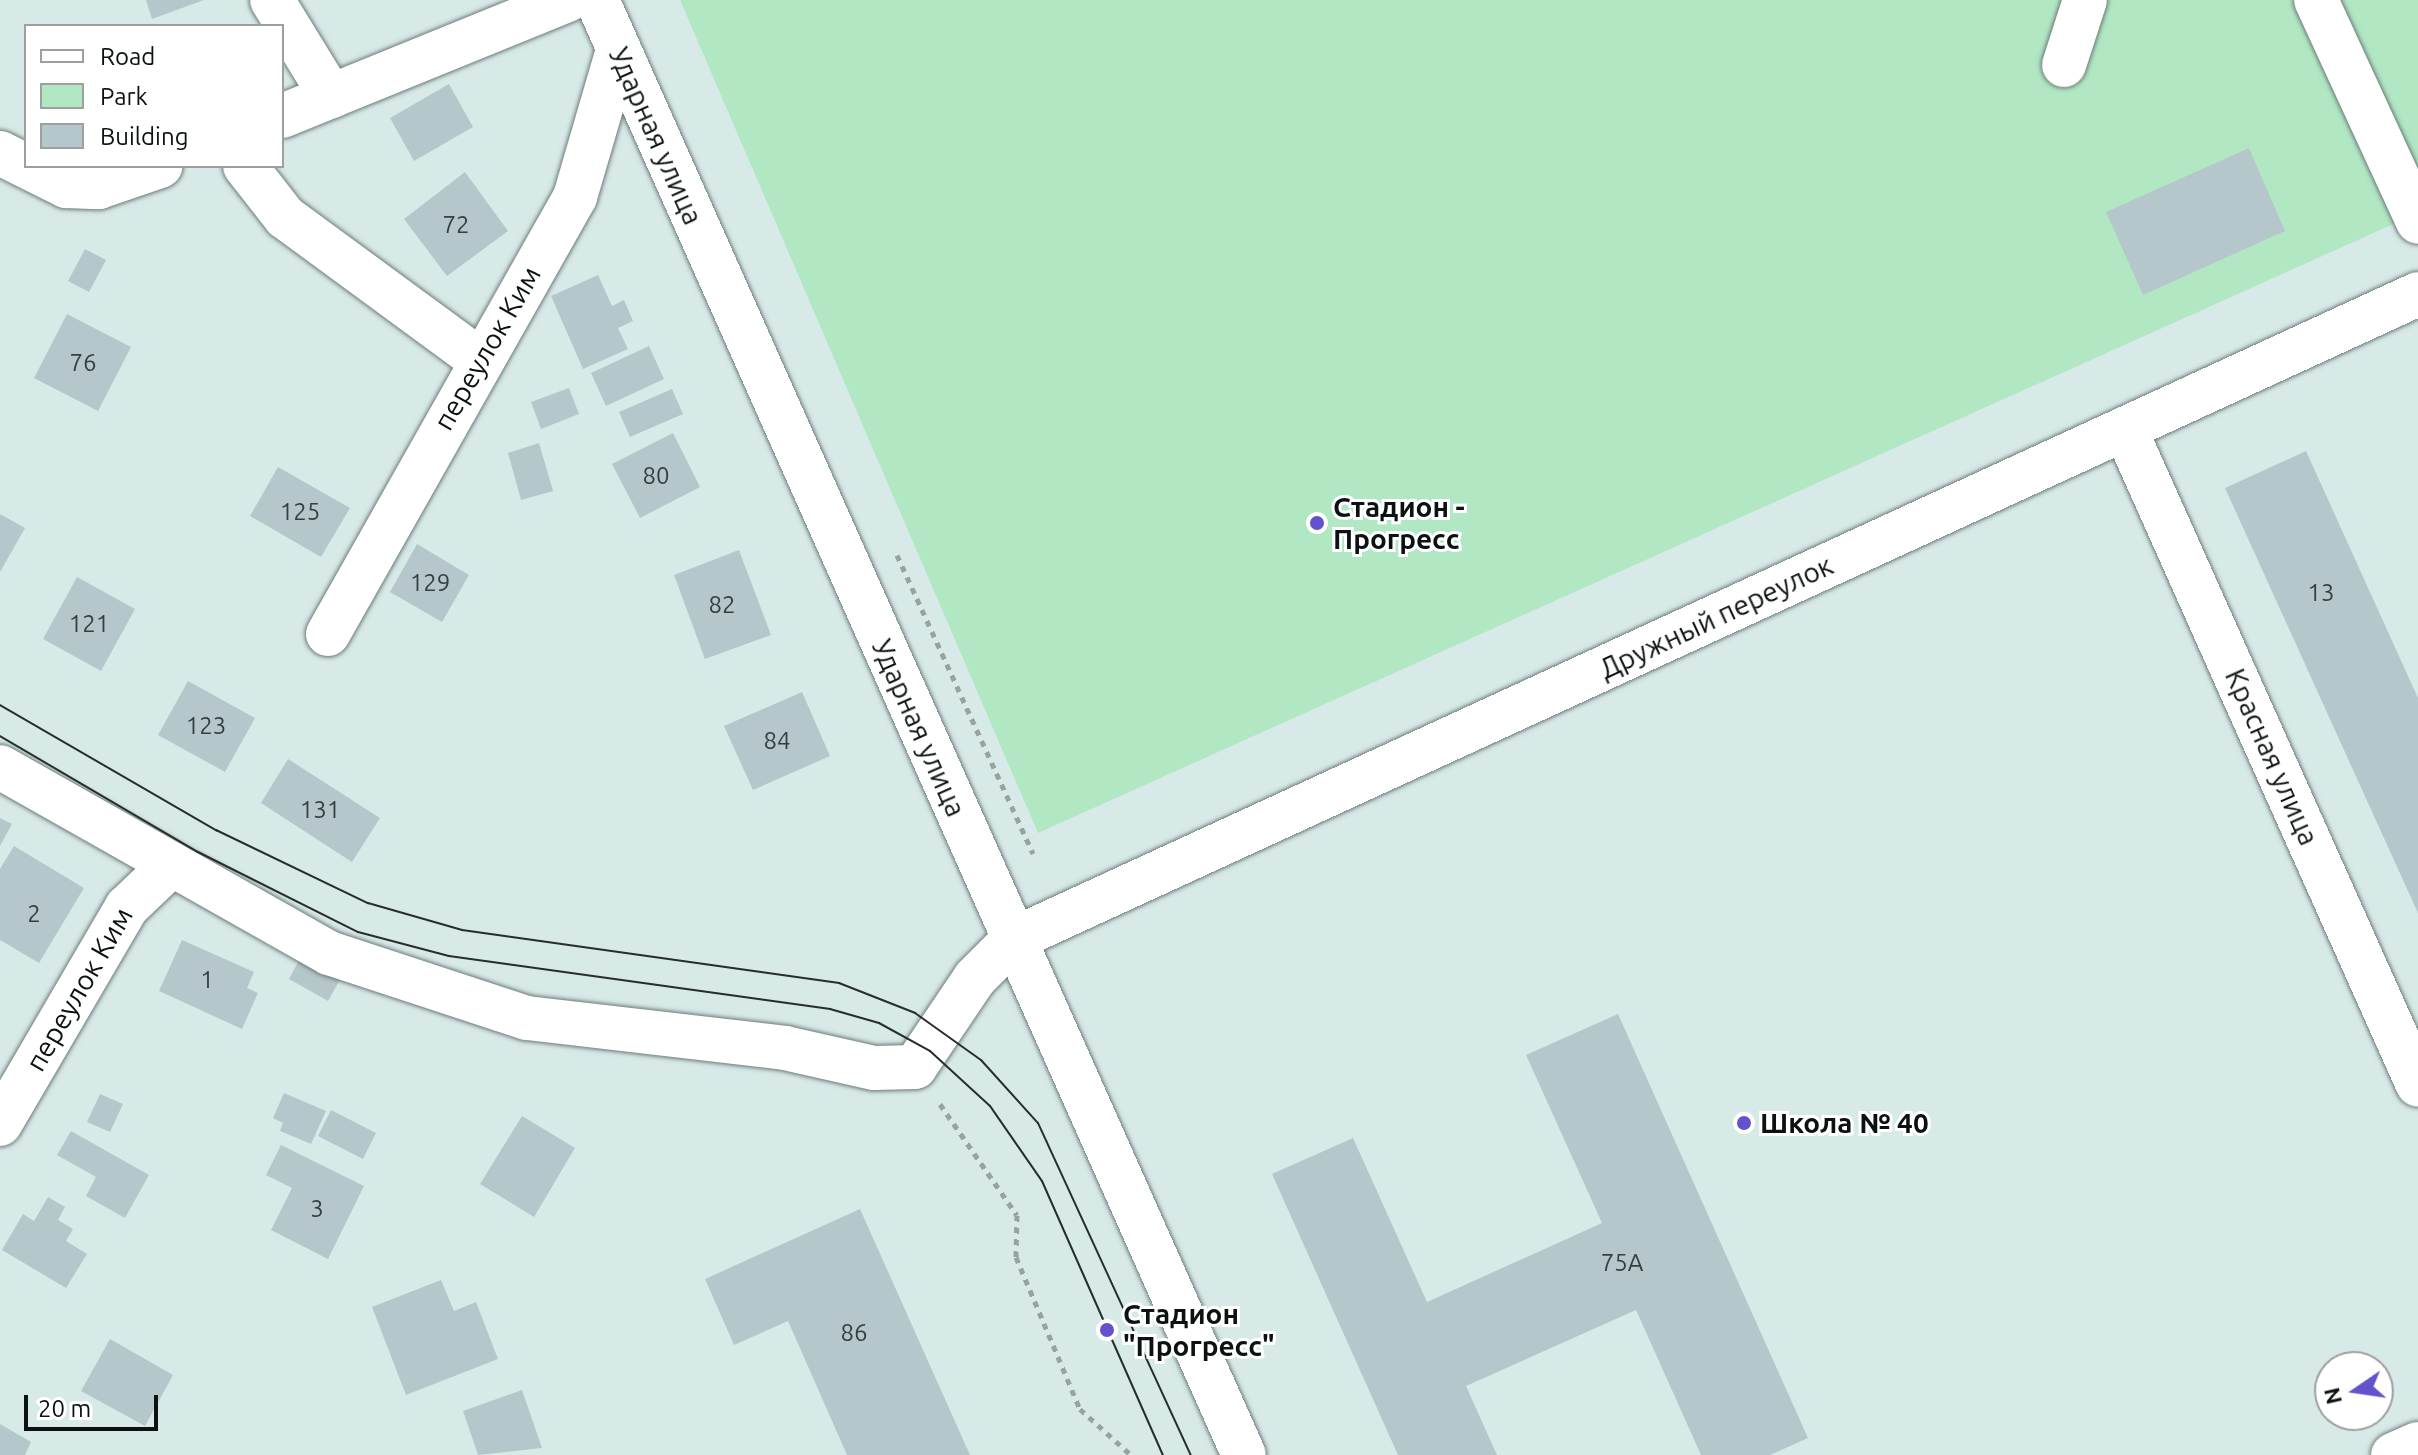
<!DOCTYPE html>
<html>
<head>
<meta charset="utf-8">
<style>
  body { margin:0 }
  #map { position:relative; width:2418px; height:1455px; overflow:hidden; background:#d8eae8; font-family:Ubuntu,sans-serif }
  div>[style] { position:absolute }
  .green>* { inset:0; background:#b1e8c3 }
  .building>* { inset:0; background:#b5c7ca }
  .path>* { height:5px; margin-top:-2.5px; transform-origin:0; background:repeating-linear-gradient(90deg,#95a3a1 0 6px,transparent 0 12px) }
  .roads { filter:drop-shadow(0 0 2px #6c7c7b) drop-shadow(0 0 2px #6c7c7b) }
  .minor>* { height:44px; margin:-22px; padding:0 22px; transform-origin:22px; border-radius:22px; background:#fff }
  .tram>* { height:2px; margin:-1px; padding:0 1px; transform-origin:1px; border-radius:1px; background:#262d2d }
  .dots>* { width:22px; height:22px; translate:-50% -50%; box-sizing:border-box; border:4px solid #fff; border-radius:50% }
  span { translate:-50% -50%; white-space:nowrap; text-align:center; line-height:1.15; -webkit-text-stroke:6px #fff; paint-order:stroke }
  .number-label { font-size:24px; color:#363f40 }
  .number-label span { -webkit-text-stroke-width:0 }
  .street-label { font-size:28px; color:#0c1212 }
  .poi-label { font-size:28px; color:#0c1212; font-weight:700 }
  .left { translate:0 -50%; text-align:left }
  .legend { position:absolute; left:24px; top:24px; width:260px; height:144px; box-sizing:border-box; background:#fff; border:2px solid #9ea0a0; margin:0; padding:10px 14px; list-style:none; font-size:24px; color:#0c1212 }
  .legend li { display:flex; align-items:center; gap:16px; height:40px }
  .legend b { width:40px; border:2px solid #9ea0a0 }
  .north { position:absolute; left:2314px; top:1351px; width:80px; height:80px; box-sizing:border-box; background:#fff; border:2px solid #9ea0a0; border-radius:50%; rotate:257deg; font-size:22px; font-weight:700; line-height:32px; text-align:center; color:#0c1212 }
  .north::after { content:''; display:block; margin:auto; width:28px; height:36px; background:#6252cb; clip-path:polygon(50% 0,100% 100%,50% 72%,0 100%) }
  .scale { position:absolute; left:24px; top:1395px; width:134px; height:36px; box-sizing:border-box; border:4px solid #0c1212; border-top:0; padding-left:10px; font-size:24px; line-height:28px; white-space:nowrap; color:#0c1212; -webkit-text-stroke:6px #fff; paint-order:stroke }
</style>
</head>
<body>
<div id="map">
  <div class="green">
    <i style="clip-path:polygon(680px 0,2418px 0,2418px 213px,1038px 833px)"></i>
  </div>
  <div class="building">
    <i style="clip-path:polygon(146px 0,204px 0,152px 19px)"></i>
    <i style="clip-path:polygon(449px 84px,473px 127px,414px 161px,390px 118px)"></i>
    <i style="clip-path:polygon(2249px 148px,2285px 231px,2143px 295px,2106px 212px)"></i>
    <i style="clip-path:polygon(465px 172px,508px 231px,447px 276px,404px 219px)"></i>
    <i style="clip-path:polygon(85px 249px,106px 260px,89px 292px,68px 281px)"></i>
    <i style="clip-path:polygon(598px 275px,612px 306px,624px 300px,633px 321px,618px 328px,628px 349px,583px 369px,551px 296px)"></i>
    <i style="clip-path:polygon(67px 314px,131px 347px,98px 411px,34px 378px)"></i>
    <i style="clip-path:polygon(649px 346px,664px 379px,606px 406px,591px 373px)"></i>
    <i style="clip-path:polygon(569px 388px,579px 414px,541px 429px,531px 402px)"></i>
    <i style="clip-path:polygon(672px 389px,683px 414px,630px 437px,619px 412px)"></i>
    <i style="clip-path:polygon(673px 433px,700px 487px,640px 518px,612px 464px)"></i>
    <i style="clip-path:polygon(539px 443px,553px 491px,521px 500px,508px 453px)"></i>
    <i style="clip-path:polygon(2306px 451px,2418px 698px,2418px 913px,2225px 488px)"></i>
    <i style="clip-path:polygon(278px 467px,350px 508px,321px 557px,250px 516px)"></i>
    <i style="clip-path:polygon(0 514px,25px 528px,0 572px)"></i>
    <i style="clip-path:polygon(417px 544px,469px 575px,442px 622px,390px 592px)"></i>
    <i style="clip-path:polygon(739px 550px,771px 635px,705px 659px,674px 575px)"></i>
    <i style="clip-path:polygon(77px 577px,135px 609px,101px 671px,43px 639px)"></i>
    <i style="clip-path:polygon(188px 681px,255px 718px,225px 772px,158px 735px)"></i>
    <i style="clip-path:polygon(802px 692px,830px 756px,753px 790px,724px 726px)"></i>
    <i style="clip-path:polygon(288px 759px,380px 818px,352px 862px,261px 803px)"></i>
    <i style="clip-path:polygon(0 818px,12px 824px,0 846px)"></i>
    <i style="clip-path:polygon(14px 846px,84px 888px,39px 963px,0 940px,0 869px)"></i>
    <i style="clip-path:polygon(182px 940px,254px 972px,247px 988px,258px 993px,242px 1029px,159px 991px)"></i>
    <i style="clip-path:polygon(303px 953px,342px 976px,328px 1001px,289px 979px)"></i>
    <i style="clip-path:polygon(1618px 1014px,1808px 1438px,1770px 1455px,1701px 1455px,1636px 1310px,1466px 1386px,1497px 1455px,1398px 1455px,1272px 1174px,1353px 1138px,1427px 1302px,1602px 1223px,1526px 1055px)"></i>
    <i style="clip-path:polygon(284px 1093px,326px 1111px,311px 1144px,280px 1131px,283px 1123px,273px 1118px)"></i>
    <i style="clip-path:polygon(100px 1094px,123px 1104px,110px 1132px,87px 1122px)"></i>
    <i style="clip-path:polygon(331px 1110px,376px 1133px,363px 1159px,318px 1136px)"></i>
    <i style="clip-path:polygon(522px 1116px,575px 1148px,534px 1217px,480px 1184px)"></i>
    <i style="clip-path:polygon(71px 1131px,149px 1175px,125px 1218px,86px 1196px,96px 1177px,57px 1155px)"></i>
    <i style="clip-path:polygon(281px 1145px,364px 1186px,328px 1259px,271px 1230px,292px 1188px,266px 1175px)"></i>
    <i style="clip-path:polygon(48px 1197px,65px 1207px,58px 1220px,73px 1229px,66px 1241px,87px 1254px,66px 1288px,2px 1250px,23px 1214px,34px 1221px)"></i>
    <i style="clip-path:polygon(860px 1209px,970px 1455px,847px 1455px,788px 1321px,734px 1345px,705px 1279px)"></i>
    <i style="clip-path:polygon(441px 1280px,454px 1311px,476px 1302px,498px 1359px,406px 1395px,372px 1307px)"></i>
    <i style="clip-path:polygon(110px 1339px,173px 1375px,145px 1426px,81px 1391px)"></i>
    <i style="clip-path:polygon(522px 1390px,542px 1448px,478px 1455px,463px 1411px)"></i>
    <i style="clip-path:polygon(0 1424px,31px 1442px,25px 1455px,0 1455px)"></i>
  </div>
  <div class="path">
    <i style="left:897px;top:555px;width:328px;rotate:65.5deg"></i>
    <i style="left:940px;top:1104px;width:135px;rotate:55.3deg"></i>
    <i style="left:1017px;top:1215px;width:42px;rotate:91.4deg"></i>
    <i style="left:1016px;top:1257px;width:165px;rotate:67.2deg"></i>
    <i style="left:1080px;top:1409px;width:69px;rotate:42deg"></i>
  </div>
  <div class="roads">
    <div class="minor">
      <i style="left:272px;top:0;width:113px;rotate:58.4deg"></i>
      <i style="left:597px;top:0;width:1592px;rotate:66.03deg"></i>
      <i style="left:2316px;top:0;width:244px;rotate:65.3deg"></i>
      <i style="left:2064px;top:65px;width:68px;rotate:-72.1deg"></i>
      <i style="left:282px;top:116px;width:309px;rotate:-22.1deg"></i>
      <i style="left:0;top:153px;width:74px;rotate:26.6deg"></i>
      <i style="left:66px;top:186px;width:33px;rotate:2deg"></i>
      <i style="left:99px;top:187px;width:65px;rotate:-19deg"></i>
      <i style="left:245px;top:166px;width:65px;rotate:51.9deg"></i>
      <i style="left:285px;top:217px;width:240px;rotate:36.3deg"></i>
      <i style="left:2125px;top:429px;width:718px;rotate:65.93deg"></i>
      <i style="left:328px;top:634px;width:502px;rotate:-60.52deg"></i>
      <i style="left:575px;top:197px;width:153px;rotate:-73.7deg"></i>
      <i style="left:0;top:767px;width:378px;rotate:29.5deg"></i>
      <i style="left:329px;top:953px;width:208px;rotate:18.2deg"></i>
      <i style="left:527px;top:1018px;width:260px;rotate:6.6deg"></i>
      <i style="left:785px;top:1048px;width:91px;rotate:12.7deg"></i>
      <i style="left:874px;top:1068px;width:41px;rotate:-1.4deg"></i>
      <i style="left:915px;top:1067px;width:107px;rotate:-56deg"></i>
      <i style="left:975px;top:978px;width:55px;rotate:-45deg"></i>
      <i style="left:1014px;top:939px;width:1545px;rotate:-24.67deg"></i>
      <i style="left:0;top:1124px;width:251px;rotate:-59.7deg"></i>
      <i style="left:127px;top:907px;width:59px;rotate:-43.6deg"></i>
      <i style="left:2393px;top:1455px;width:27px;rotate:-24deg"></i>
    </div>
  </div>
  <div class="tram">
    <i style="left:0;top:705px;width:250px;rotate:30.1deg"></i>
    <i style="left:216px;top:830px;width:169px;rotate:25.7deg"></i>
    <i style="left:368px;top:903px;width:98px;rotate:16deg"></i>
    <i style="left:462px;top:930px;width:381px;rotate:8deg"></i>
    <i style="left:839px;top:983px;width:82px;rotate:21.5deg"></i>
    <i style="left:915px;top:1013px;width:81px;rotate:35.5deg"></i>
    <i style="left:981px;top:1060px;width:85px;rotate:47.9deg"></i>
    <i style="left:1038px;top:1123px;width:366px;rotate:65.3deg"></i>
    <i style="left:0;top:736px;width:229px;rotate:30.4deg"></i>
    <i style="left:198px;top:852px;width:179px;rotate:26.6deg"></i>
    <i style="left:358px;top:932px;width:94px;rotate:14.8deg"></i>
    <i style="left:449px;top:956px;width:385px;rotate:7.9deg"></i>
    <i style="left:830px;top:1009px;width:51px;rotate:15.9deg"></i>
    <i style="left:879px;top:1023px;width:58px;rotate:28.8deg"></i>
    <i style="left:930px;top:1051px;width:81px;rotate:42.5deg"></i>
    <i style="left:990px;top:1106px;width:91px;rotate:55.3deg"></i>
    <i style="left:1042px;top:1181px;width:300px;rotate:66.2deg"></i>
  </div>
  <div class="dots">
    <i style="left:1317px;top:523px;background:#6252cb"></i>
    <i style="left:1744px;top:1123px;background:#6252cb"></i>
    <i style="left:1107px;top:1330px;background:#6252cb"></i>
  </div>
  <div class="number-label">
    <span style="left:456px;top:225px">72</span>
    <span style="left:83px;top:363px">76</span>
    <span style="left:656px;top:476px">80</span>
    <span style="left:300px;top:512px">125</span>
    <span style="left:430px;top:583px">129</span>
    <span style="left:2321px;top:593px">13</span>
    <span style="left:722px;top:605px">82</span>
    <span style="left:89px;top:624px">121</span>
    <span style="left:206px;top:726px">123</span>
    <span style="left:777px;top:741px">84</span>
    <span style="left:320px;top:810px">131</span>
    <span style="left:34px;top:914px">2</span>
    <span style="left:207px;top:980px">1</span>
    <span style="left:317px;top:1209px">3</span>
    <span style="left:1622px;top:1263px">75А</span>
    <span style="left:854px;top:1333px">86</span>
  </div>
  <div class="street-label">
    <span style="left:656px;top:136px;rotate:66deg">Ударная улица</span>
    <span style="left:487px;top:348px;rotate:-60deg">переулок Ким</span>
    <span style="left:1716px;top:617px;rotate:-25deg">Дружный переулок</span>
    <span style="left:919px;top:728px;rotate:66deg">Ударная улица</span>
    <span style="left:2272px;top:757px;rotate:66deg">Красная улица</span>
    <span style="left:79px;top:989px;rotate:-60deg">переулок Ким</span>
  </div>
  <div class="poi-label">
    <span class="left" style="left:1333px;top:523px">Стадион -<br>Прогресс</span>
    <span class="left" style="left:1760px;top:1123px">Школа № 40</span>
    <span class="left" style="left:1123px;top:1330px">Стадион<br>"Прогресс"</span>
  </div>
  <ul class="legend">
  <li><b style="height:10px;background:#fff"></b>Road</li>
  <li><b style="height:22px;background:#b1e8c3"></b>Park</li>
  <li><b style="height:22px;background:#b5c7ca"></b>Building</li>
  </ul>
  <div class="north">N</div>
  <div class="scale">20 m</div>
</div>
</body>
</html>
